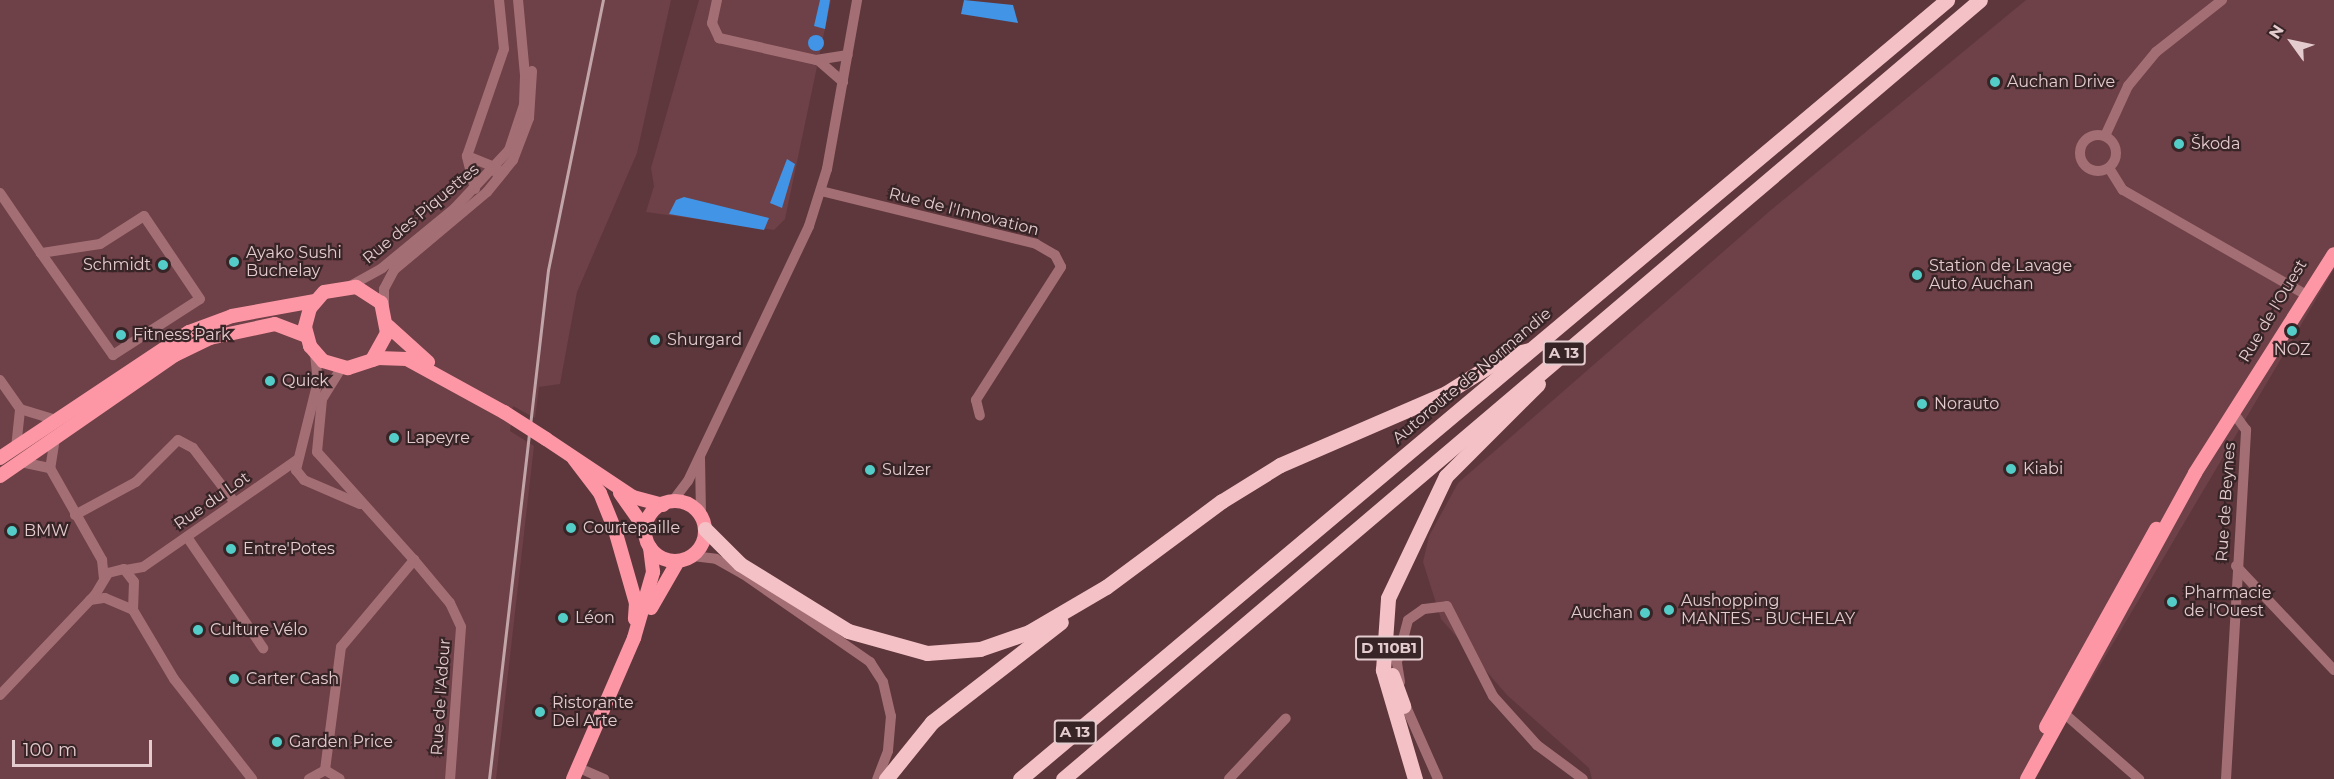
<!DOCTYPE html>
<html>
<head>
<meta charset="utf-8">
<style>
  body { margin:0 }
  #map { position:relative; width:2334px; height:779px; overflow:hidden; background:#5e373c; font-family:Montserrat,sans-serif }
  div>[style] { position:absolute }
  .built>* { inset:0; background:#6e4047 }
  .water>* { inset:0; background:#4194e6 }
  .round { border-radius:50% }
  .minor>* { height:10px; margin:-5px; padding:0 5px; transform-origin:5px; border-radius:5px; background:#a36f75 }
  .minor>.ring { margin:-5px; padding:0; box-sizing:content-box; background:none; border:10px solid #a36f75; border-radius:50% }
  .major>* { height:14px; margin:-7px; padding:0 7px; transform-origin:7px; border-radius:7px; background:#fe97a5 }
  .major>.ring { margin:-7px; padding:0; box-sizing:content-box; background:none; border:14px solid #fe97a5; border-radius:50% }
  .highway>* { height:15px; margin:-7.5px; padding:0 7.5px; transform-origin:7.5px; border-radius:7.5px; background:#f4c1c6 }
  .rail>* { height:3px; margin:-1.5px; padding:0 1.5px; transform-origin:1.5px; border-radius:1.5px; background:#c2a5a9 }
  .major-bridge>* { height:14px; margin:-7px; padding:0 7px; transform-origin:7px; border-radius:7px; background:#fe97a5 }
  .dots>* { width:16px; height:16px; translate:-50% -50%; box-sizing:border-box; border:3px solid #372426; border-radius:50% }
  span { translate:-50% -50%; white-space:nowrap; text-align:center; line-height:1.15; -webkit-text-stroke:4.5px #372426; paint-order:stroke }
  .shield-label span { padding:2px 4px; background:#372426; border:2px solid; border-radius:4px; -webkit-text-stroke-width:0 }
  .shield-label { font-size:15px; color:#e4cbce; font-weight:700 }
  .poi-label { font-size:16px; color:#e4cbce }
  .left { translate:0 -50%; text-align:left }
  .right { translate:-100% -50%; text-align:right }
  .street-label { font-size:16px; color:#e4cbce }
  .north { position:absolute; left:2262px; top:12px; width:60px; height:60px; -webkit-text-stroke:4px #372426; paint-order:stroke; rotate:303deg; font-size:16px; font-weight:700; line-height:24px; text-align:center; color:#e4cbce }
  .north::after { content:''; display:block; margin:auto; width:21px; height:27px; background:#e4cbce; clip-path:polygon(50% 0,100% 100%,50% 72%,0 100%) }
  .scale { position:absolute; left:12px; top:740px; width:140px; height:27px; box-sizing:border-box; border:3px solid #e4cbce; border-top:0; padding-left:8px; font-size:18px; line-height:21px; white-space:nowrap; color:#e4cbce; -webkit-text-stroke:4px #372426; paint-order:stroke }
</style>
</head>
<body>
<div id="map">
  <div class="built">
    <i style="clip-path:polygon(0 0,671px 0,637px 153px,577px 292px,560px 384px,539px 387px,535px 418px,513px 406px,510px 431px,534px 446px,496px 779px,0 779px)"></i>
    <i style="clip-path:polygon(699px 0,831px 0,785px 219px,774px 230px,646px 212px,654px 186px,651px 168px)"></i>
    <i style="clip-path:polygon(2026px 0,2334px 0,2334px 269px,2033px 779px,1592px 779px,1589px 768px,1507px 695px,1441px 619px,1423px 562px,1429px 536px,1458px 483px,1771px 210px)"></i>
  </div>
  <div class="water">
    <i style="clip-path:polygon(820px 0,830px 0,825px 29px,814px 26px)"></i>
    <i style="clip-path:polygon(964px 0,1013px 5px,1018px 23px,961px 14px)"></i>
    <i class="round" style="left:808px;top:35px;width:16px;height:16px"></i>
    <i style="clip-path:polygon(787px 159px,795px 164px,782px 208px,770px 203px)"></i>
    <i style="clip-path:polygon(684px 197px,769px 218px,764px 230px,669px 214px,676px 200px)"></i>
  </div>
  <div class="minor">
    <i style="left:717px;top:0;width:24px;rotate:102deg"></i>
    <i style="left:712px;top:23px;width:17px;rotate:65deg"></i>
    <i style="left:719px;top:38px;width:99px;rotate:12.8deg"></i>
    <i style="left:816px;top:60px;width:32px;rotate:-9deg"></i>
    <i style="left:819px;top:61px;width:32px;rotate:41deg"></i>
    <i class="ring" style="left:2080px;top:135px;width:26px;height:26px"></i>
    <i style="left:2105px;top:136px;width:55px;rotate:-65.3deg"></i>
    <i style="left:2128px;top:86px;width:44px;rotate:-50.5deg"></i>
    <i style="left:2156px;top:52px;width:84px;rotate:-38.2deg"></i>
    <i style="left:467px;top:156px;width:32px;rotate:22deg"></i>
    <i style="left:497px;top:168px;width:6px;rotate:90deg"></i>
    <i style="left:2109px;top:168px;width:26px;rotate:58deg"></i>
    <i style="left:2123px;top:190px;width:213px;rotate:29.8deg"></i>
    <i style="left:475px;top:189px;width:34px;rotate:-104deg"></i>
    <i style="left:467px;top:156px;width:113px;rotate:-70.9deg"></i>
    <i style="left:504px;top:49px;width:49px;rotate:-95.8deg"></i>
    <i style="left:821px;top:191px;width:221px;rotate:13.8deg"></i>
    <i style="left:1036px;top:244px;width:22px;rotate:30deg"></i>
    <i style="left:1055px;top:255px;width:13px;rotate:63deg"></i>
    <i style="left:1061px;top:267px;width:158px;rotate:122.6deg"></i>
    <i style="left:976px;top:400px;width:16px;rotate:76deg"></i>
    <i style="left:0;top:193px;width:73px;rotate:55.7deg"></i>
    <i style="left:41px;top:253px;width:125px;rotate:54.8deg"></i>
    <i style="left:113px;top:355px;width:103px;rotate:-32.8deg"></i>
    <i style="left:200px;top:299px;width:100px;rotate:-124deg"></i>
    <i style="left:144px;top:216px;width:52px;rotate:147.5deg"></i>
    <i style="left:100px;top:244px;width:60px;rotate:171.3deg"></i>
    <i style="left:350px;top:286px;width:37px;rotate:-29deg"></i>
    <i style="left:382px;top:268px;width:94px;rotate:-39.4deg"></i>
    <i style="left:455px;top:208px;width:79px;rotate:-47deg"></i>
    <i style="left:509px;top:150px;width:47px;rotate:-71.6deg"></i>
    <i style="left:524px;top:105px;width:30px;rotate:-88deg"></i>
    <i style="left:525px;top:75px;width:75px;rotate:-95.3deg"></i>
    <i style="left:384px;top:308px;width:19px;rotate:-90deg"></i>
    <i style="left:384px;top:289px;width:21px;rotate:-62deg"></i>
    <i style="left:394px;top:270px;width:121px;rotate:-40deg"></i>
    <i style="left:487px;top:192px;width:41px;rotate:-50.9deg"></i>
    <i style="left:513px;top:160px;width:45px;rotate:-69.1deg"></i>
    <i style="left:529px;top:118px;width:47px;rotate:-86.3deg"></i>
    <i style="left:315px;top:354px;width:27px;rotate:84deg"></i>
    <i style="left:318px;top:381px;width:92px;rotate:103.9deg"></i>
    <i style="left:296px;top:470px;width:13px;rotate:51deg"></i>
    <i style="left:304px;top:480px;width:61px;rotate:23.2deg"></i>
    <i style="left:0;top:380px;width:35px;rotate:55deg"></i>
    <i style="left:55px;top:438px;width:30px;rotate:99deg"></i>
    <i style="left:50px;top:468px;width:106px;rotate:60.5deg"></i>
    <i style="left:102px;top:560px;width:18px;rotate:84deg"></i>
    <i style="left:16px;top:448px;width:39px;rotate:-84deg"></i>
    <i style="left:20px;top:409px;width:37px;rotate:17deg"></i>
    <i style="left:700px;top:458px;width:59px;rotate:89deg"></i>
    <i style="left:21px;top:462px;width:30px;rotate:12deg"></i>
    <i style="left:672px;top:502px;width:26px;rotate:-53deg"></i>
    <i style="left:688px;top:481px;width:282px;rotate:-64.6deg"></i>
    <i style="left:809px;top:226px;width:60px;rotate:-72.5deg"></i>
    <i style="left:827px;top:169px;width:172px;rotate:-79.9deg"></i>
    <i style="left:75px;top:515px;width:69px;rotate:-28.4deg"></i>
    <i style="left:136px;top:482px;width:59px;rotate:-45deg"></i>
    <i style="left:178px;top:440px;width:17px;rotate:28deg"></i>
    <i style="left:193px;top:448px;width:69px;rotate:52.6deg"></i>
    <i style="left:187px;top:537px;width:135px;rotate:55.6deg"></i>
    <i style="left:693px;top:556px;width:23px;rotate:7deg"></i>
    <i style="left:716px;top:559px;width:31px;rotate:29deg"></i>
    <i style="left:743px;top:574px;width:155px;rotate:34.7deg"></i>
    <i style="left:870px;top:662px;width:24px;rotate:57deg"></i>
    <i style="left:883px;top:682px;width:35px;rotate:77deg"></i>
    <i style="left:891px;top:716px;width:35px;rotate:95deg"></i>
    <i style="left:888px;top:751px;width:30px;rotate:111deg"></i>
    <i style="left:414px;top:560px;width:56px;rotate:50.1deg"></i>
    <i style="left:450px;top:603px;width:26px;rotate:65deg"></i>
    <i style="left:461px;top:627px;width:152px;rotate:94.1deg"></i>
    <i style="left:2236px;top:566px;width:143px;rotate:46.7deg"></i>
    <i style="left:126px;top:570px;width:17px;rotate:-10deg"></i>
    <i style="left:143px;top:567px;width:188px;rotate:-34.8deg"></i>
    <i style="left:90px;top:600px;width:15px;rotate:-8deg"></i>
    <i style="left:105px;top:598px;width:30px;rotate:23deg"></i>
    <i style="left:1400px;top:682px;width:20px;rotate:-99deg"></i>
    <i style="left:1397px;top:662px;width:43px;rotate:-75.3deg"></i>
    <i style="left:1408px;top:620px;width:19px;rotate:-35deg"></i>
    <i style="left:1424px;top:609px;width:23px;rotate:-7deg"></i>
    <i style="left:1447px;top:606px;width:101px;rotate:62.9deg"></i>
    <i style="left:1493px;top:696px;width:66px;rotate:48.1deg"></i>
    <i style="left:1537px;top:745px;width:57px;rotate:36.5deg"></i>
    <i style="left:0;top:695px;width:138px;rotate:-46.5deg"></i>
    <i style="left:95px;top:595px;width:26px;rotate:-59deg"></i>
    <i style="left:108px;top:573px;width:16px;rotate:-14deg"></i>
    <i style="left:124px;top:569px;width:16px;rotate:52deg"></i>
    <i style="left:134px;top:582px;width:28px;rotate:92deg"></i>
    <i style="left:133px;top:610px;width:80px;rotate:59.3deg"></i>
    <i style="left:174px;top:679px;width:127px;rotate:52deg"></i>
    <i style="left:1403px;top:700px;width:86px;rotate:66.1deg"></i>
    <i style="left:2058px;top:708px;width:108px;rotate:41.2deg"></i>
    <i style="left:325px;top:770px;width:124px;rotate:-82.6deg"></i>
    <i style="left:341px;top:647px;width:114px;rotate:-50deg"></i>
    <i style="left:414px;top:560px;width:145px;rotate:-131.9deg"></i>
    <i style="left:317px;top:452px;width:53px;rotate:-84.6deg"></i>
    <i style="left:322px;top:399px;width:36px;rotate:-58deg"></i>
    <i style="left:586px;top:771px;width:20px;rotate:24deg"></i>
    <i style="left:309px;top:779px;width:18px;rotate:-29deg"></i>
    <i style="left:325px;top:770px;width:17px;rotate:31deg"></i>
    <i style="left:1229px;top:779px;width:83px;rotate:-46.9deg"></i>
    <i style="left:2226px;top:779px;width:350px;rotate:-86.7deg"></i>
    <i style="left:2246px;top:430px;width:22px;rotate:-126deg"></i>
  </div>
  <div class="major">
    <i style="left:388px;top:326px;width:54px;rotate:42deg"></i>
    <i style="left:372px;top:360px;width:31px;rotate:-61deg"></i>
    <i style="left:387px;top:333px;width:31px;rotate:-101deg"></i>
    <i style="left:381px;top:303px;width:30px;rotate:-147deg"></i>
    <i style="left:356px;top:287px;width:32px;rotate:171deg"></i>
    <i style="left:324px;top:292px;width:21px;rotate:131deg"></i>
    <i style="left:310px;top:308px;width:20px;rotate:105deg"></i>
    <i style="left:305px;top:327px;width:20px;rotate:75deg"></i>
    <i style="left:310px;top:346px;width:20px;rotate:49deg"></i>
    <i style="left:323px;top:361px;width:26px;rotate:16deg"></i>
    <i style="left:348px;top:368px;width:32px;rotate:-18deg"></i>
    <i style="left:378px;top:358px;width:29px;rotate:2deg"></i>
    <i style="left:407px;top:359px;width:111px;rotate:28.7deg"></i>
    <i style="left:546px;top:439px;width:105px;rotate:33.7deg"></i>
    <i style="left:633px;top:497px;width:31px;rotate:15deg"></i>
    <i style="left:0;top:458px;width:227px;rotate:-33.7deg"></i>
    <i style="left:189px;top:332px;width:46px;rotate:-20.4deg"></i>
    <i style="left:232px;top:316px;width:83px;rotate:-10.4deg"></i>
    <i style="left:574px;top:459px;width:43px;rotate:52.6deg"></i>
    <i style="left:600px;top:493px;width:40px;rotate:68deg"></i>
    <i style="left:615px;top:530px;width:76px;rotate:74deg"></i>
    <i style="left:636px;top:603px;width:16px;rotate:94deg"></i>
    <i style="left:0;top:476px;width:213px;rotate:-34.7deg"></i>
    <i style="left:175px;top:355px;width:39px;rotate:-26deg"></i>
    <i style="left:210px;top:338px;width:66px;rotate:-12.2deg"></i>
    <i style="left:275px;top:324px;width:33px;rotate:21deg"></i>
    <i style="left:620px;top:493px;width:45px;rotate:54.9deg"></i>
    <i class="ring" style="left:645px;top:501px;width:46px;height:46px"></i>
    <i style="left:651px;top:608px;width:54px;rotate:-60.1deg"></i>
    <i style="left:2046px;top:727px;width:227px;rotate:-60.9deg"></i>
    <i style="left:573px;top:779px;width:154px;rotate:-66.6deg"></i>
    <i style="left:634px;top:638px;width:69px;rotate:-73.9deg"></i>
    <i style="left:653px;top:572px;width:25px;rotate:-97deg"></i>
    <i style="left:2027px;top:779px;width:349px;rotate:-61.2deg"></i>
    <i style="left:2195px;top:473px;width:259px;rotate:-57.6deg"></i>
  </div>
  <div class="highway">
    <i style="left:705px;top:529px;width:49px;rotate:45deg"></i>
    <i style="left:740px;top:564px;width:127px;rotate:31.8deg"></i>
    <i style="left:848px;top:631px;width:82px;rotate:15.6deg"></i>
    <i style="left:927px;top:653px;width:53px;rotate:-4.3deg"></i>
    <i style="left:980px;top:649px;width:52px;rotate:-19.1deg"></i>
    <i style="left:1029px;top:632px;width:89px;rotate:-30.3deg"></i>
    <i style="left:1106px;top:587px;width:144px;rotate:-36.6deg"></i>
    <i style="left:1222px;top:501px;width:68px;rotate:-31.8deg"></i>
    <i style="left:1280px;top:465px;width:181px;rotate:-23.4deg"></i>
    <i style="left:1446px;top:393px;width:70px;rotate:-32.1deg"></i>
    <i style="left:1505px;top:356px;width:25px;rotate:-14deg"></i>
    <i style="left:1392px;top:675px;width:33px;rotate:70deg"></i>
    <i style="left:886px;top:779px;width:73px;rotate:-51.1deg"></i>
    <i style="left:932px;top:722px;width:163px;rotate:-37.8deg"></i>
    <i style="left:1020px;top:779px;width:1211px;rotate:-40.04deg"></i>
    <i style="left:1063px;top:779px;width:1203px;rotate:-40.35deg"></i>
    <i style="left:1415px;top:779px;width:114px;rotate:-106.4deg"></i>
    <i style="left:1383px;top:670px;width:72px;rotate:-86deg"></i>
    <i style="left:1388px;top:598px;width:135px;rotate:-64.6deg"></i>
    <i style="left:1446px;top:476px;width:130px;rotate:-45deg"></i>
  </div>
  <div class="rail">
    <i style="left:489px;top:779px;width:512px;rotate:-83.39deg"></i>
    <i style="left:548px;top:270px;width:276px;rotate:-78.5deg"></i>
  </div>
  <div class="major-bridge">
    <i style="left:504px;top:412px;width:50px;rotate:32.7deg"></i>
  </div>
  <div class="dots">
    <i style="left:1995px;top:82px;background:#54cdc8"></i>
    <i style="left:2179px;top:144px;background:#54cdc8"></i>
    <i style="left:234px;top:262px;background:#54cdc8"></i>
    <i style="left:163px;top:265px;background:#54cdc8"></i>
    <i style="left:1917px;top:275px;background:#54cdc8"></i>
    <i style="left:2292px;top:331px;background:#54cdc8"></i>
    <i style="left:121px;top:335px;background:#54cdc8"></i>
    <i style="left:655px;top:340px;background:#54cdc8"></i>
    <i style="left:270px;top:381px;background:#54cdc8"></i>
    <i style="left:1922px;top:404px;background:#54cdc8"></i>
    <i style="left:394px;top:438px;background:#54cdc8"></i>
    <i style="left:2011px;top:469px;background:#54cdc8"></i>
    <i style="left:870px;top:470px;background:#54cdc8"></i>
    <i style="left:571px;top:528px;background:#54cdc8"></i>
    <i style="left:12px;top:531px;background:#54cdc8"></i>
    <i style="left:231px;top:549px;background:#54cdc8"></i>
    <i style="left:2172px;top:602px;background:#54cdc8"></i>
    <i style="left:1669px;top:610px;background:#54cdc8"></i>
    <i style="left:1645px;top:613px;background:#54cdc8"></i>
    <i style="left:563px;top:618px;background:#54cdc8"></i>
    <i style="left:198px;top:630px;background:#54cdc8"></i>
    <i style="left:234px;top:679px;background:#54cdc8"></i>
    <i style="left:540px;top:712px;background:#54cdc8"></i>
    <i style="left:277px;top:742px;background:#54cdc8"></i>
  </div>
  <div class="shield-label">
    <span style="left:1564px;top:353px">A 13</span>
    <span style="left:1389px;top:648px">D 110B1</span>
    <span style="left:1075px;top:732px">A 13</span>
  </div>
  <div class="poi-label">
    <span class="left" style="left:2007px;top:82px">Auchan Drive</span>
    <span class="left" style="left:2191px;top:144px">Škoda</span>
    <span class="left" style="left:246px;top:262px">Ayako Sushi<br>Buchelay</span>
    <span class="right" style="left:151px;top:265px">Schmidt</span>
    <span class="left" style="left:1929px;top:275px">Station de Lavage<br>Auto Auchan</span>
    <span class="left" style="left:133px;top:335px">Fitness Park</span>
    <span class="left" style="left:667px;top:340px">Shurgard</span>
    <span style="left:2292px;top:350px">NOZ</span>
    <span class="left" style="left:282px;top:381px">Quick</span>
    <span class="left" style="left:1934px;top:404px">Norauto</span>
    <span class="left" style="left:406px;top:438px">Lapeyre</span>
    <span class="left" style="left:2023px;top:469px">Kiabi</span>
    <span class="left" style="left:882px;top:470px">Sulzer</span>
    <span class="left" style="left:583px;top:528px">Courtepaille</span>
    <span class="left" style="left:24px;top:531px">BMW</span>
    <span class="left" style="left:243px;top:549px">Entre'Potes</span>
    <span class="left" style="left:2184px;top:602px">Pharmacie<br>de l'Ouest</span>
    <span class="left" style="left:1681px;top:610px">Aushopping<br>MANTES - BUCHELAY</span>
    <span class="right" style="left:1633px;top:613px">Auchan</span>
    <span class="left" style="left:575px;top:618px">Léon</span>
    <span class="left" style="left:210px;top:630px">Culture Vélo</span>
    <span class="left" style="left:246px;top:679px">Carter Cash</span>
    <span class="left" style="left:552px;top:712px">Ristorante<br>Del Arte</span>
    <span class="left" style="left:289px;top:742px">Garden Price</span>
  </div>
  <div class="street-label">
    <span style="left:964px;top:212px;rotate:14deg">Rue de l'Innovation</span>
    <span style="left:421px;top:214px;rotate:-40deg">Rue des Piquettes</span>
    <span style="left:2273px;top:311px;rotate:-59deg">Rue de l'Ouest</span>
    <span style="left:1472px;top:376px;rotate:-40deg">Autoroute de Normandie</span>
    <span style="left:212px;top:501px;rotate:-35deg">Rue du Lot</span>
    <span style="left:2226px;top:502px;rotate:-86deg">Rue de Beynes</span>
    <span style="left:441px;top:697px;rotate:-86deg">Rue de l'Adour</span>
  </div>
  <div class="north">N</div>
  <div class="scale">100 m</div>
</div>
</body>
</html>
